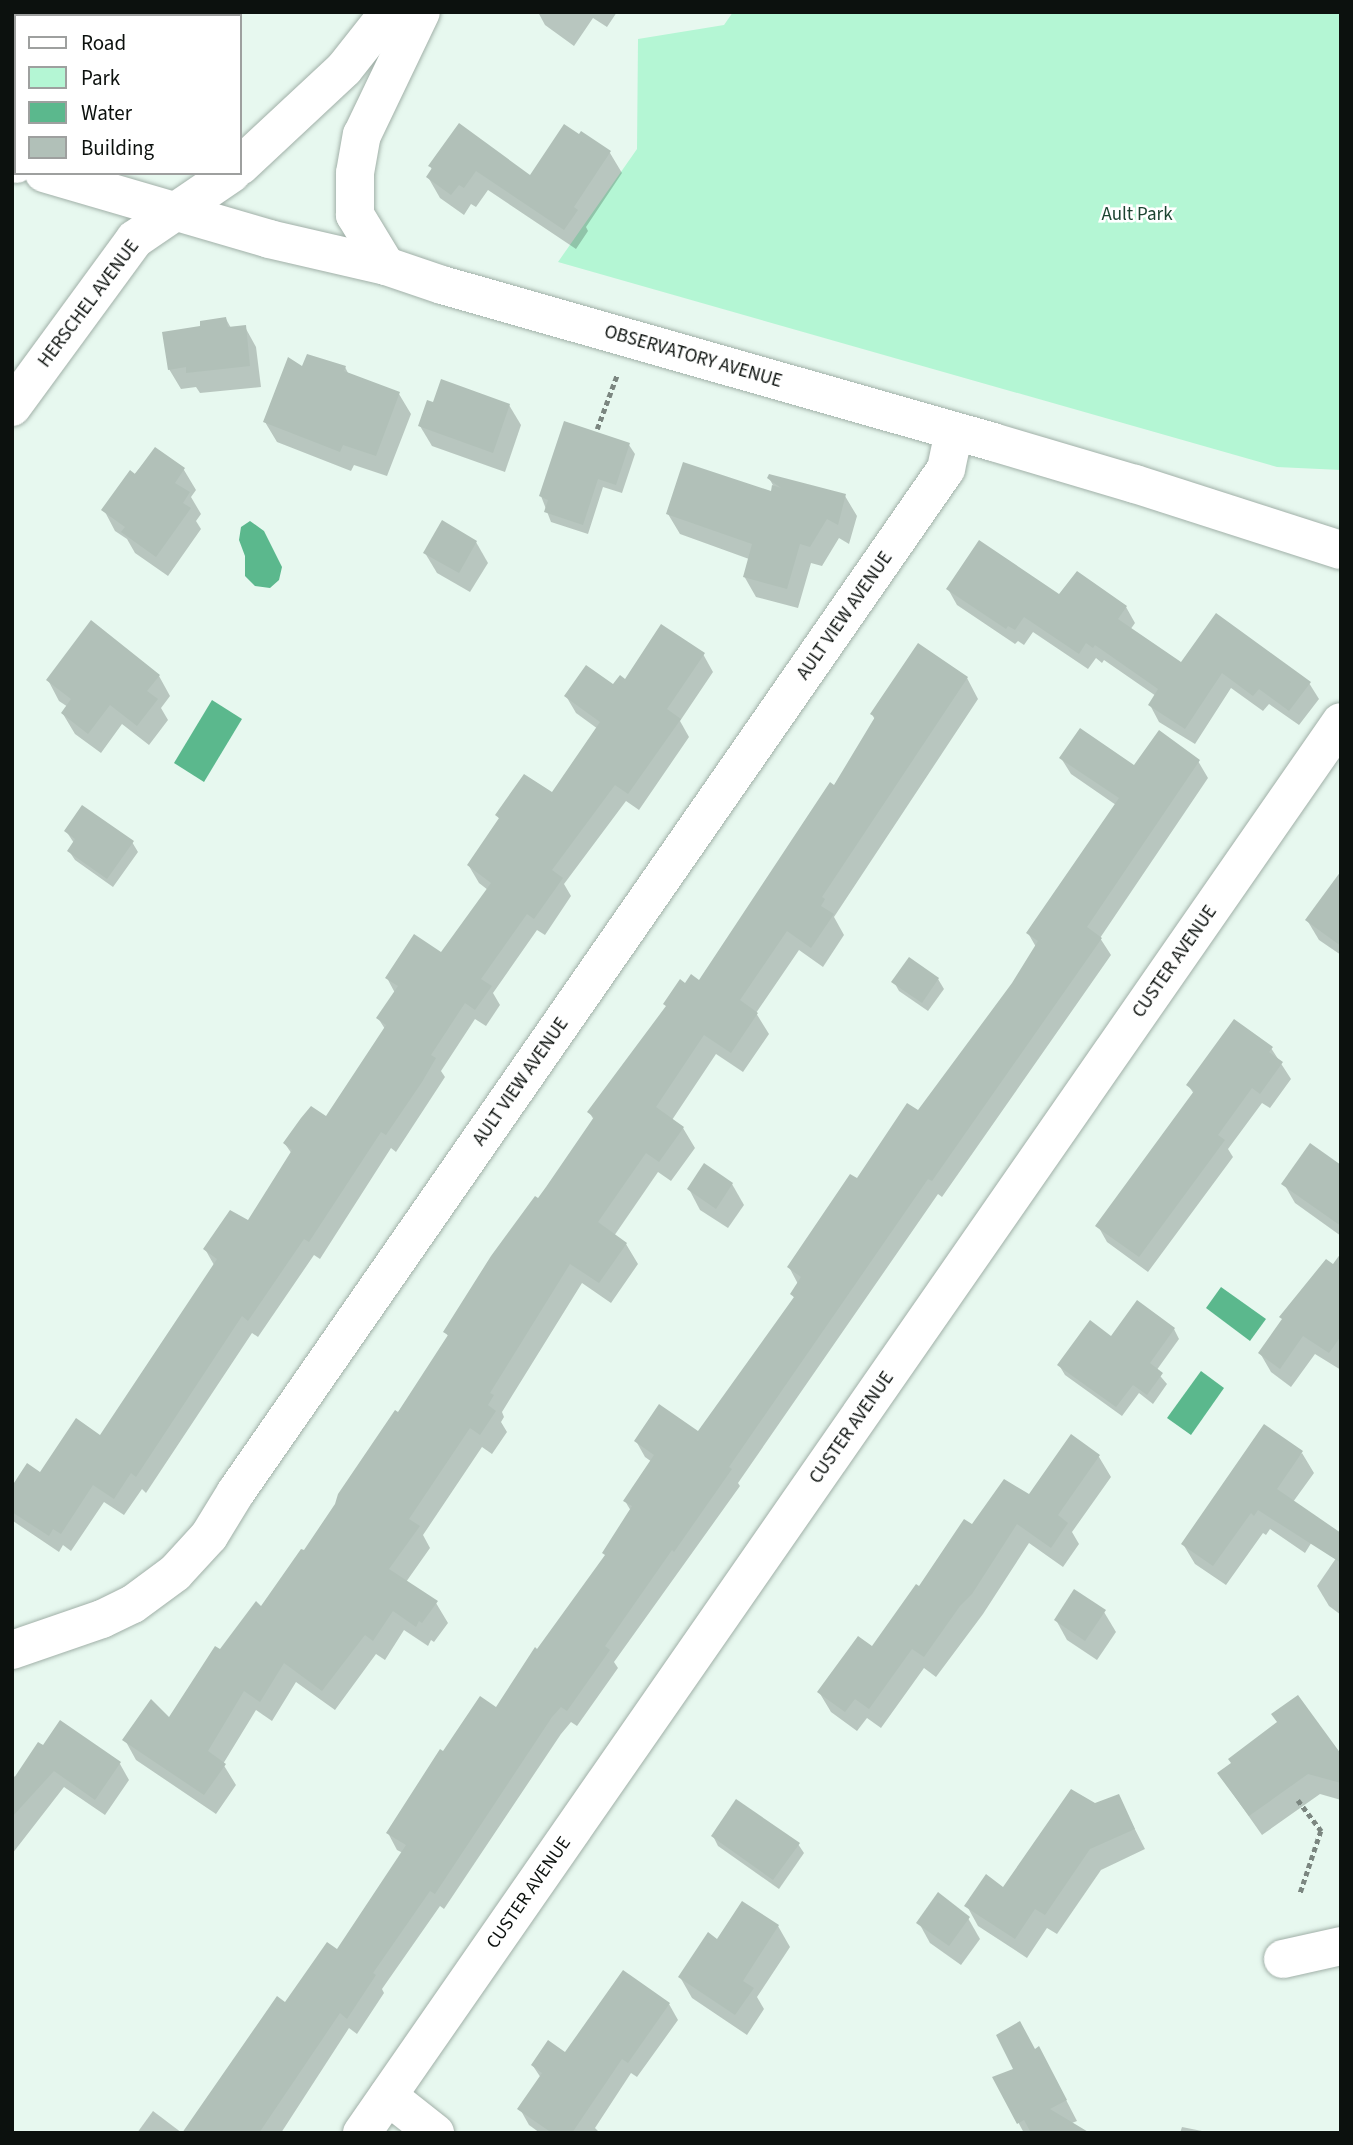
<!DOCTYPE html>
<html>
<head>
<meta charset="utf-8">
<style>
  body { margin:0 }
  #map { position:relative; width:1353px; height:2145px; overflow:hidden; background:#e7f8ef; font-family:"Source Sans 3",sans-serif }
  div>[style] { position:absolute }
  .green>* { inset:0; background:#b4f6d4 }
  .water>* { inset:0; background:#5bb88d }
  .shadow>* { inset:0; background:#0003 }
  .building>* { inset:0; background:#b1c0b8 }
  .path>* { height:4.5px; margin-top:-2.25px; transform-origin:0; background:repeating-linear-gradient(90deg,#7b8680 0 5px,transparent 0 8.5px) }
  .roads { filter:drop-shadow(0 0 2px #a1b0a8) drop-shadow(0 0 2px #a1b0a8) }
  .minor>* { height:38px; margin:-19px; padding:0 19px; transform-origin:19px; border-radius:19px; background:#fff }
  span { translate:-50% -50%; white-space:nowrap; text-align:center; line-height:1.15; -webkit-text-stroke:5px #fff; paint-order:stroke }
  .park-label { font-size:19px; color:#1c4431 }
  .street-label { font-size:19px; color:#0c110e }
  .frame { position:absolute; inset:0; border:14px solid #0c110e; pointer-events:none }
  .legend { position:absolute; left:14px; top:14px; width:228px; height:161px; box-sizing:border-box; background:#fff; border:2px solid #9ea09f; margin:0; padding:9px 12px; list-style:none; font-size:21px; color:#0c110e }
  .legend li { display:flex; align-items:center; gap:14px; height:35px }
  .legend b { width:35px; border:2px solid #9ea09f }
</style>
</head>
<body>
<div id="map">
  <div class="green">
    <i style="clip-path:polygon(733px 12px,1341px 12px,1341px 470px,1277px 467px,558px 262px,637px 149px,638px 39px,724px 25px)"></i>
  </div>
  <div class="water">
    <i style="clip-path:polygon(250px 521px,264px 531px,282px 567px,279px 580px,270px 588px,255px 586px,245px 576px,245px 556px,239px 540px,241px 527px)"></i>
    <i style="clip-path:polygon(212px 700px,242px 719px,204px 782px,174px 763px)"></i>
    <i style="clip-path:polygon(1221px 1287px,1266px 1319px,1250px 1341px,1206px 1308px)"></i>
    <i style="clip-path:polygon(1201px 1371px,1224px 1388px,1191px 1435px,1167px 1418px)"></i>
  </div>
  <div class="shadow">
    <i style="clip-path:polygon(12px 12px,56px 12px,54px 16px,16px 16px,16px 48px,12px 46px)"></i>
    <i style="clip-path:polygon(141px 12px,178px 12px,183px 16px,139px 16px)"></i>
    <i style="clip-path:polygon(538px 12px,617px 12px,607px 27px,593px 18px,574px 46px,545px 25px)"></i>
    <i style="clip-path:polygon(459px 126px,530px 178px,582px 134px,610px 153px,622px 173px,586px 227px,588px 231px,576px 249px,488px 190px,476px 207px,471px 204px,464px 215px,440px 198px,428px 177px,433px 171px,430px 166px)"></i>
    <i style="clip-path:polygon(226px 319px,231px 328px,245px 327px,256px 347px,261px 387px,200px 393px,196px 387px,181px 389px,169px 369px,202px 327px)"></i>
    <i style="clip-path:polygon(345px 367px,349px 375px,399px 394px,411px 414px,387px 476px,354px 465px,351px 471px,277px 442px,265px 422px,303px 368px)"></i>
    <i style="clip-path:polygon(509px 405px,521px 425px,505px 472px,432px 446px,420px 426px)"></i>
    <i style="clip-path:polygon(629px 445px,635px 454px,622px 493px,603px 487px,588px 534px,551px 522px,541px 496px)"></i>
    <i style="clip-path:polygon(155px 450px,184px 470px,196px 490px,191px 497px,201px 514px,196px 521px,201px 529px,168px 576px,135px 553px,127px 539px,115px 531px,104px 510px)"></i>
    <i style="clip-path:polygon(769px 478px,845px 496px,857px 516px,849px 544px,839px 538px,822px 566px,811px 563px,798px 608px,756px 597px,744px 576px,749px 559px,680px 534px,668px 514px,772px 493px,774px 487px)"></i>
    <i style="clip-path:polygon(476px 542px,488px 563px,470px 592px,437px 573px,425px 553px)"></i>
    <i style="clip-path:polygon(948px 589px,1059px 597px,1126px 607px,1135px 623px,1130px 630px,1182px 665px,1309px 683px,1319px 699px,1299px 725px,1269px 704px,1263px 711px,1231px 688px,1195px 744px,1159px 722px,1150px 705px,1156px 696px,1104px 660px,1102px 663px,1096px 658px,1088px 669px,1033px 632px,1024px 645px,1018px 641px,1015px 644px,957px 605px)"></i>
    <i style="clip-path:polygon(703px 654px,713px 672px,680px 721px,689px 737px,639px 810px,626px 801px,564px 884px,571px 896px,545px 935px,537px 930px,493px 993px,500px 1005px,486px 1026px,475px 1019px,441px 1071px,445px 1077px,396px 1152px,391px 1148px,320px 1259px,314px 1255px,258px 1337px,252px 1333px,146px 1493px,142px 1489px,124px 1515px,104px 1502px,71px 1551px,63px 1545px,59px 1552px,13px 1521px,12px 1489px,101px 1437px,214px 1265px,205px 1249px,249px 1223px,292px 1154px,285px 1144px,327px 1118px,385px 1029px,378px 1018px,395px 993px,387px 978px,442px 954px,488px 890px,479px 883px,469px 866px,500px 820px,497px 815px,553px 794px,598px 729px,576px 713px,566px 696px,614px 686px)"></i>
    <i style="clip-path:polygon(159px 676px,170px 696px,161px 708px,168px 720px,149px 745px,122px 724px,101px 753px,75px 734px,63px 714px,68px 707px,59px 701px,48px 680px)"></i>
    <i style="clip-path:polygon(967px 678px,978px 699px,834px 917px,844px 935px,823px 967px,799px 950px,756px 1013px,769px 1034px,743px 1072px,716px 1054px,672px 1120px,683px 1128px,695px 1148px,671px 1181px,658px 1172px,614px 1236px,626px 1244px,638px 1264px,611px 1303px,582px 1283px,502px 1412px,504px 1417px,501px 1422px,507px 1432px,492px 1454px,482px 1447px,423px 1535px,430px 1548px,406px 1582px,436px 1603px,448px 1623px,434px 1642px,431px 1640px,428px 1646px,404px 1630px,385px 1660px,376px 1654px,335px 1710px,296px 1682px,272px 1721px,256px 1710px,223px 1764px,236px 1785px,216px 1814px,136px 1760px,125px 1740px,169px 1720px,221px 1652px,261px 1608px,304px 1553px,449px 1337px,445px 1332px,594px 1120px,589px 1112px,667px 1008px,665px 1004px,685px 985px,700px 982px,835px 787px,875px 720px,872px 714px)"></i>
    <i style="clip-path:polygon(1061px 758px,1134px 768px,1198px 761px,1208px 778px,1100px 938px,1111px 955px,942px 1197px,938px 1194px,738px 1483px,740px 1486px,614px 1662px,618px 1668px,577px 1726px,571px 1722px,561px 1734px,444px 1909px,440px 1906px,382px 1989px,384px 1993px,357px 2034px,349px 2028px,281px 2133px,185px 2133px,286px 2005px,338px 1952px,403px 1853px,397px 1850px,388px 1833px,443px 1753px,496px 1709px,606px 1556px,631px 1511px,625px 1501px,652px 1462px,645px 1457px,636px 1441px,698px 1433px,795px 1299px,792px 1294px,798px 1284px,789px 1267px,857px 1181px,918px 1113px,1013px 984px,1036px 947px,1028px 933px,1116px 805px,1071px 774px)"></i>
    <i style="clip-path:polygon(66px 831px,132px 842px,138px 852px,113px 887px,75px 860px,69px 851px,74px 843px)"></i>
    <i style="clip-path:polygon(1341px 874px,1341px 955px,1319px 940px,1307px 920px)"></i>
    <i style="clip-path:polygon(938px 979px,944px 989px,928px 1011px,899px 991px,894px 982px)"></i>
    <i style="clip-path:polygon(1271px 1048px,1291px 1079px,1270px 1108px,1262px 1103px,1228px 1149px,1233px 1157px,1148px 1272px,1107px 1242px,1098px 1226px,1194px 1094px,1188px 1085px)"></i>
    <i style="clip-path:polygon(1341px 1167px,1341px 1236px,1295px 1203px,1284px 1184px)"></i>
    <i style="clip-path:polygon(732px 1184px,744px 1205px,728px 1228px,700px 1210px,689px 1189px)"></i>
    <i style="clip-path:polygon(1341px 1256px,1341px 1370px,1315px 1354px,1291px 1387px,1271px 1372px,1260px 1353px)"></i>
    <i style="clip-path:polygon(1174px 1329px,1179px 1339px,1156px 1371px,1167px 1384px,1153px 1404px,1139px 1393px,1122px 1416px,1065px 1375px,1059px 1365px,1111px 1338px)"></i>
    <i style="clip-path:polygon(1071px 1436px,1099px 1457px,1111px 1477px,1072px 1532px,1079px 1544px,1063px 1567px,1029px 1543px,983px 1614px,936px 1677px,924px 1668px,881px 1728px,867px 1718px,857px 1731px,831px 1712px,819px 1692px,872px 1648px,972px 1526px,1029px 1496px)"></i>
    <i style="clip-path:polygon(1302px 1453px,1314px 1473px,1293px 1502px,1318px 1532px,1305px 1553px,1270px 1529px,1266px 1535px,1263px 1533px,1226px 1585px,1195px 1564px,1183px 1544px)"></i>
    <i style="clip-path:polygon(1341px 1551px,1341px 1615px,1329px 1606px,1317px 1586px)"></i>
    <i style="clip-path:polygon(1104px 1612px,1116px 1632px,1097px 1660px,1067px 1640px,1056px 1620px)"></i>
    <i style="clip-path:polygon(39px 1744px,120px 1764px,129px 1780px,105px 1815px,64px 1787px,12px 1854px,12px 1775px,17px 1778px)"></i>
    <i style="clip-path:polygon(1341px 1757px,1341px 1800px,1320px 1794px,1262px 1835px,1219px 1774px,1233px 1764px)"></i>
    <i style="clip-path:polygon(1118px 1796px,1145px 1849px,1101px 1870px,1057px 1934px,1047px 1928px,1027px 1958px,978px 1926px,967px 1906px,1003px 1889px,1094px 1805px)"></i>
    <i style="clip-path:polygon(713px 1836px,798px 1844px,804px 1853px,779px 1889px,718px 1846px)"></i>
    <i style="clip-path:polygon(968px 1918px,980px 1939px,961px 1965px,930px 1943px,919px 1923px)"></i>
    <i style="clip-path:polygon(778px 1926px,790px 1947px,757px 1997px,764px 2009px,747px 2035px,692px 1998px,680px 1977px,718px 1941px)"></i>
    <i style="clip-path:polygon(669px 2004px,678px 2020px,637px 2077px,631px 2073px,595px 2128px,600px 2133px,540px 2133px,529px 2125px,520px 2109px,541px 2078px,533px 2066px,566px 2055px)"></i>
    <i style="clip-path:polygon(1050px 2069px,1077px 2121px,1072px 2123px,1077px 2133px,1024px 2133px,994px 2078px,1015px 2070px)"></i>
    <i style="clip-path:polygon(153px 2111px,182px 2133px,137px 2133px)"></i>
    <i style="clip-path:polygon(1182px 2127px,1212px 2133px,1180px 2133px)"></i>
  </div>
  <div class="building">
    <i style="clip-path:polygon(459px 123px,530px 175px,564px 124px,579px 134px,581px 131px,611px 151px,574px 207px,578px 210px,564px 230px,476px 171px,464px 188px,459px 185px,451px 195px,426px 177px,432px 168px,428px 166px)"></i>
    <i style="clip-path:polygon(226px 317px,228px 327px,246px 325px,250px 366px,186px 373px,186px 367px,168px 370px,162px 332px,200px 326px,200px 321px)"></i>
    <i style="clip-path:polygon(307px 354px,346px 366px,344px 371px,400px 392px,376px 456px,343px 445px,340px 452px,263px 422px,288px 357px,302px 366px)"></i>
    <i style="clip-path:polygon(441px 379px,510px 404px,493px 453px,418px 426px,427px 400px,433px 402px)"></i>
    <i style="clip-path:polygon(564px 421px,630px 443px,616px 485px,598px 479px,583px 525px,544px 512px,548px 500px,539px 496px)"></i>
    <i style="clip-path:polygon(155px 447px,185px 468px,175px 483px,190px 492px,183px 503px,191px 508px,156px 557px,121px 532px,125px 527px,101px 510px,130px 470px,135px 474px)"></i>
    <i style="clip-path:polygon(683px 462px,771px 491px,772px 485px,781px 488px,767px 478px,769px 474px,846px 494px,838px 525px,827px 519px,810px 547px,800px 544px,787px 589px,743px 577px,752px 544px,666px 514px)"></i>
    <i style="clip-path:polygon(442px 520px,477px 541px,459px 573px,423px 553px)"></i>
    <i style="clip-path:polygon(979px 540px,1059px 594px,1077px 571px,1127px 606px,1118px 619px,1181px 662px,1216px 613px,1311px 682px,1289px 711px,1259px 689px,1253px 696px,1222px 673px,1185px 729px,1148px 705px,1158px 689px,1095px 645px,1093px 648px,1086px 643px,1079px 654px,1024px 617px,1015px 630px,1008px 626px,1006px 629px,946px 589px)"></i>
    <i style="clip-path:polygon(91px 620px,160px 675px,147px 691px,158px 699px,137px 726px,110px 705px,88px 734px,61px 713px,71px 699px,46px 680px)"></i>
    <i style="clip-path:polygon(661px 624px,705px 653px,667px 709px,681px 719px,628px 794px,615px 785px,552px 870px,563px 878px,534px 919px,527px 914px,481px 979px,492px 986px,475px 1010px,465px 1003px,431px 1055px,436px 1058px,422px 1082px,386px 1135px,381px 1132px,309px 1242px,304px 1239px,248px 1321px,242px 1316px,136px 1477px,131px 1473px,114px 1499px,93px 1485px,61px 1534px,53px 1529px,49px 1536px,12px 1512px,12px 1486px,27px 1463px,40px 1472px,76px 1418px,100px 1435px,217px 1259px,203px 1249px,230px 1210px,248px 1220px,292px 1150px,283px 1143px,301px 1118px,311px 1106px,326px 1116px,386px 1025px,376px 1018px,398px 986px,385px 978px,414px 934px,441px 952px,491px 883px,467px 865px,499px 818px,495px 815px,524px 774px,552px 792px,600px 722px,564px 696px,586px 665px,613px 684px,620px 675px,625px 679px)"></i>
    <i style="clip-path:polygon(918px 643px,968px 677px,822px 897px,825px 899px,821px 906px,834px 914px,811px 948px,787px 931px,740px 1000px,758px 1013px,731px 1053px,704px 1035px,656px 1107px,684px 1127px,659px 1162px,646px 1153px,598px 1222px,627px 1243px,599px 1283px,570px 1264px,490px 1393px,494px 1395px,488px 1405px,496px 1411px,480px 1435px,470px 1428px,409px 1519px,420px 1526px,389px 1569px,438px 1601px,422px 1623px,419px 1621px,416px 1627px,393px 1611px,373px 1641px,365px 1635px,322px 1691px,284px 1663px,260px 1702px,244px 1691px,208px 1751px,226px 1764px,204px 1795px,122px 1740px,151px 1699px,169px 1717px,215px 1646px,220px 1649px,256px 1601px,261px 1606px,301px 1549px,304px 1550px,335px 1504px,338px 1494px,395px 1410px,398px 1412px,448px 1335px,443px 1332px,491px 1256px,535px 1196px,538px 1198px,546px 1187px,594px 1117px,587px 1112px,666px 1006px,663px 1004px,680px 979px,685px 983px,691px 974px,699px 980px,830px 782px,834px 785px,875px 717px,870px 714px)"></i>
    <i style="clip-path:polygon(1080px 728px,1134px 765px,1159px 730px,1200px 760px,1087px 927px,1102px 938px,932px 1181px,928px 1179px,729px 1467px,732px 1469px,674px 1552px,672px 1550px,605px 1646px,610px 1650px,567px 1711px,561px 1707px,552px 1717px,435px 1894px,430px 1891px,373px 1973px,376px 1975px,347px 2019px,340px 2013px,259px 2133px,182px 2133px,277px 1996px,285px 2002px,327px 1942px,337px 1949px,406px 1845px,386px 1833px,440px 1749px,443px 1751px,480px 1696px,496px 1707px,535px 1647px,537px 1649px,605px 1555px,602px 1553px,632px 1506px,623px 1501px,654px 1455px,634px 1441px,659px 1404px,698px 1431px,794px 1297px,790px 1294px,801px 1277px,787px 1267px,850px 1174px,857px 1178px,907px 1103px,918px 1110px,1012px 983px,1038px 941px,1026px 933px,1119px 798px,1059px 758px)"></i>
    <i style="clip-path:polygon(82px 805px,134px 841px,107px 879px,67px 851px,75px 839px,64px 831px)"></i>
    <i style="clip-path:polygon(1341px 871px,1341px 946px,1305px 920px)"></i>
    <i style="clip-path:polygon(909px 957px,939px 978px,922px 1003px,891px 982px)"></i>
    <i style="clip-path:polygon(1234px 1019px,1273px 1047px,1269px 1052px,1283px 1062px,1260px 1094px,1252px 1088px,1218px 1135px,1225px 1140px,1139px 1257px,1095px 1226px,1194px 1091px,1186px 1085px)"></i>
    <i style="clip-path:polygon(1310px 1143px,1341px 1165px,1341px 1226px,1281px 1184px)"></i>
    <i style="clip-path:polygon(704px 1163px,733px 1183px,716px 1209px,687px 1189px)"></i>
    <i style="clip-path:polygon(1341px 1253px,1341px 1336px,1329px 1353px,1303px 1336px,1280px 1369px,1258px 1353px,1282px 1319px,1279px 1317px,1326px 1259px,1333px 1264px)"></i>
    <i style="clip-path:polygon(1137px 1300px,1175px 1328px,1150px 1363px,1163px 1373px,1147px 1395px,1133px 1385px,1116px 1407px,1057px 1365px,1090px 1320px,1111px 1336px)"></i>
    <i style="clip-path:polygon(1264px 1424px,1303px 1451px,1277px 1489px,1341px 1533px,1341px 1563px,1258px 1510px,1254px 1516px,1251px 1513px,1213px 1566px,1181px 1544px)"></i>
    <i style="clip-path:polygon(1071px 1434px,1100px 1455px,1058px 1515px,1068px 1523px,1051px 1548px,1017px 1524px,972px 1594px,960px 1606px,924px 1657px,912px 1649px,869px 1709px,855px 1699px,845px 1712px,817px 1692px,858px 1636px,872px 1646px,916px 1584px,919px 1586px,964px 1519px,972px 1524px,1004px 1479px,1029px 1494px)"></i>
    <i style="clip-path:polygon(1074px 1589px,1106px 1610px,1085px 1641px,1054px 1620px)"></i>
    <i style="clip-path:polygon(1298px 1695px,1341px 1754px,1341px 1783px,1308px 1774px,1249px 1816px,1217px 1773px,1231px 1763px,1228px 1759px,1277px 1722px,1271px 1714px)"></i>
    <i style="clip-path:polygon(60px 1720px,121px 1762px,95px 1800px,54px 1771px,12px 1817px,12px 1781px,38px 1742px,43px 1745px)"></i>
    <i style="clip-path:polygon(1071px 1789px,1095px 1803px,1119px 1794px,1135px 1829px,1090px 1849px,1045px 1915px,1035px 1909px,1015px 1939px,964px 1906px,986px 1874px,1003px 1887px)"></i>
    <i style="clip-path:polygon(736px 1799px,800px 1843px,773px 1880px,711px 1836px)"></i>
    <i style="clip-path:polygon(938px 1892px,970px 1917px,949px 1946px,916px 1923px)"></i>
    <i style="clip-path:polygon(742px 1901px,779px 1925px,743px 1981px,754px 1988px,735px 2015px,678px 1977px,708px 1932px,717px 1939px)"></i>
    <i style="clip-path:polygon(623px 1970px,670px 2003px,628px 2063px,622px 2059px,572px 2133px,552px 2133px,517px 2109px,542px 2073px,531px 2065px,548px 2040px,565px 2052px)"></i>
    <i style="clip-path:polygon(1020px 2021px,1035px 2049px,1039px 2046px,1067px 2100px,1050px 2109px,1090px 2133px,1031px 2133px,1024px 2120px,1017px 2124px,992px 2077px,1013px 2069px,996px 2035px)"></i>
  </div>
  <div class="path">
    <i style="left:597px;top:429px;width:58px;rotate:-69.7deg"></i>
    <i style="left:1298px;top:1800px;width:39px;rotate:53deg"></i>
    <i style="left:1321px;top:1831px;width:66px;rotate:108.4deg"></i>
  </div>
  <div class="roads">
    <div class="minor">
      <i style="left:12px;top:163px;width:4px;rotate:14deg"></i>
      <i style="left:240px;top:166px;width:142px;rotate:-43deg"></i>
      <i style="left:344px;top:69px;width:73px;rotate:-51.7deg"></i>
      <i style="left:44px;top:173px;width:234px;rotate:16.3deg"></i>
      <i style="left:269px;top:239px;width:120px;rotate:13deg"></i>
      <i style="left:386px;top:266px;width:59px;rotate:18.7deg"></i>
      <i style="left:442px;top:285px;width:573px;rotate:15.9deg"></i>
      <i style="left:993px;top:442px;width:148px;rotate:16.5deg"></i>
      <i style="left:1135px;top:484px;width:216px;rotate:17.8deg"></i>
      <i style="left:386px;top:266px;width:60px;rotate:-121.3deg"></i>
      <i style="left:355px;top:215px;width:42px;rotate:-90deg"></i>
      <i style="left:355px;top:173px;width:39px;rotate:-80deg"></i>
      <i style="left:362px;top:135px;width:136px;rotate:-64.4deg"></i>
      <i style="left:12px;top:407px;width:208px;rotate:-53.8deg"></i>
      <i style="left:135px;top:239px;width:117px;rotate:-34.2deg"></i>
      <i style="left:12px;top:1650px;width:95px;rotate:-19deg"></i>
      <i style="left:102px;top:1619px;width:34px;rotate:-26deg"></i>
      <i style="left:133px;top:1604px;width:52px;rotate:-36.4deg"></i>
      <i style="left:175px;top:1573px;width:50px;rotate:-47.4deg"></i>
      <i style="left:209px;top:1536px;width:52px;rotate:-58.5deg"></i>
      <i style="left:236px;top:1492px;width:1245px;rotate:-55.24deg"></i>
      <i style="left:946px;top:469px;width:38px;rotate:-78deg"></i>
      <i style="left:1283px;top:1959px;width:59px;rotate:-12.6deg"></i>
      <i style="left:388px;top:2096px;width:60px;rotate:38.2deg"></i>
      <i style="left:362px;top:2133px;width:1717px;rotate:-55.25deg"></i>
    </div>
  </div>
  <div class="park-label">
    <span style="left:1137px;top:215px">Ault Park</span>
  </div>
  <div class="street-label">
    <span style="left:89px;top:304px;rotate:-53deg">HERSCHEL AVENUE</span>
    <span style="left:693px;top:357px;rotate:16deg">OBSERVATORY AVENUE</span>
    <span style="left:845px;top:616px;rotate:-55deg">AULT VIEW AVENUE</span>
    <span style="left:1175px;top:962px;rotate:-55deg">CUSTER AVENUE</span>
    <span style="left:521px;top:1082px;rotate:-55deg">AULT VIEW AVENUE</span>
    <span style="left:852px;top:1428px;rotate:-55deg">CUSTER AVENUE</span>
    <span style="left:529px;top:1893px;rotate:-55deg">CUSTER AVENUE</span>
  </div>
  <div class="frame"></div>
  <ul class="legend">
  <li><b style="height:9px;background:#fff"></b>Road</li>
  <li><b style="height:19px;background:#b4f6d4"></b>Park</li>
  <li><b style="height:19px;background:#5bb88d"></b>Water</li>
  <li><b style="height:19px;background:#b1c0b8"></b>Building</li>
  </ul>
</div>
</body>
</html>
